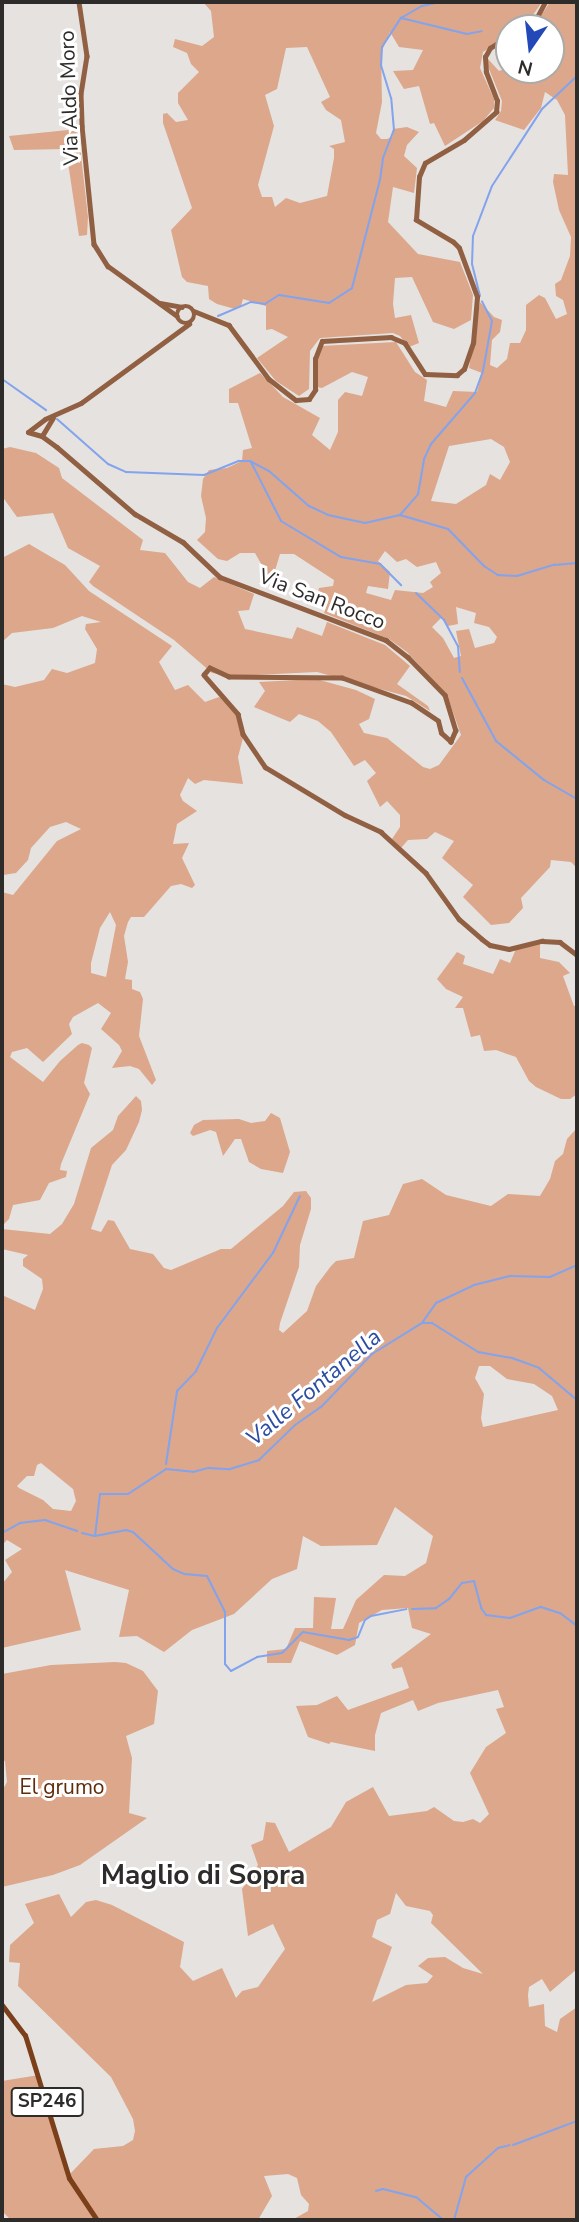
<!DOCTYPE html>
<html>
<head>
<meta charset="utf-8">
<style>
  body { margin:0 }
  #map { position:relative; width:579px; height:2222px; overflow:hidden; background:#e5e2e0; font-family:"Nunito Sans",sans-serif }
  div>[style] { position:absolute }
  .green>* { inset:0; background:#dca78a }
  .stream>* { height:2px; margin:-1px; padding:0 1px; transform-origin:1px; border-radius:1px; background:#82a3ed }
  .secondary>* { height:4.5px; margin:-2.25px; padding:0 2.25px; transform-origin:2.25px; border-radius:2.25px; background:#915f42 }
  .secondary>.ring { margin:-2.25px; padding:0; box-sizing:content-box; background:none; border:4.5px solid #915f42; border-radius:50% }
  .primary>* { height:5px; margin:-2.5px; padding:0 2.5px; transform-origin:2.5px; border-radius:2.5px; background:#7b3f19 }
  span { translate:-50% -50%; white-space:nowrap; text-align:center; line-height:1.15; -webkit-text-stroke:6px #fff; paint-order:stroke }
  .shield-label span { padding:2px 5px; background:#fff; border:2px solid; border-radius:5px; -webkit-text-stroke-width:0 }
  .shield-label { font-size:19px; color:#2d2c2b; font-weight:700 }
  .street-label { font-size:21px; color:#2d2c2b }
  .park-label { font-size:21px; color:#5f2c09 }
  .water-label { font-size:23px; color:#2b4ca2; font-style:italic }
  .district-label { font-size:28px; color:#2d2c2b; font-weight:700 }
  .frame { position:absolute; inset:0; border:4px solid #2d2c2b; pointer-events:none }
  .north { position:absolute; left:495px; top:14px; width:70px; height:70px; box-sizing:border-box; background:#fff; border:2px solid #ababaa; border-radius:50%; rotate:194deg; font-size:19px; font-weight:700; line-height:28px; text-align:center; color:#2d2c2b }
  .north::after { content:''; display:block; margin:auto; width:24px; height:32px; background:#2349b8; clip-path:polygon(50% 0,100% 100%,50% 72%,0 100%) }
</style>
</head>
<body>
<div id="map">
  <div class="green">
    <i style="clip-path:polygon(evenodd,203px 2px,542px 2px,526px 25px,509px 28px,509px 35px,483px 52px,480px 68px,494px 99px,494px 108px,483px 121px,445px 146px,434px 123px,430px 124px,419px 86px,404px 89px,393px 71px,413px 70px,423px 50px,399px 47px,390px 32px,381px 53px,382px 102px,376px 133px,381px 139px,387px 139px,392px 137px,393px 129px,407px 127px,419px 132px,407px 145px,404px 156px,417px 168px,414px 193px,393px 187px,388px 222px,418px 254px,460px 262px,473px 295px,471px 320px,454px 329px,433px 322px,412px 277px,395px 278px,393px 304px,395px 318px,411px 315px,419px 343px,409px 347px,400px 336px,393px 333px,320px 338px,310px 351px,309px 389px,299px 396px,276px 381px,257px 358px,288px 337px,272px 329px,266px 330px,266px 306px,243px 299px,241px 306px,235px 309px,217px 304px,209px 299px,208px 286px,187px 282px,182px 277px,171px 230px,192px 208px,163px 123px,163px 114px,167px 113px,176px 122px,188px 120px,178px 103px,178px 93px,199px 72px,191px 64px,187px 53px,173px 47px,175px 39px,202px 46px,214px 37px,211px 11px,203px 2px,307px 47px,330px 97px,321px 102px,326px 110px,341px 120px,345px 142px,329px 146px,334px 149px,334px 158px,327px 196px,300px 203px,286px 198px,275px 207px,272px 197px,262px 197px,258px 185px,274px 126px,265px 95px,277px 89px,286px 48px,307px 47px)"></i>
    <i style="clip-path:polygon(evenodd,550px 2px,577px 2px,577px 868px,571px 862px,551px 860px,550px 867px,521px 898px,523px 908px,509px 923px,491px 925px,463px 897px,473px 885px,442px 858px,454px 841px,435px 832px,427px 839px,408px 840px,401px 848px,392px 839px,400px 827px,400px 815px,387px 801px,380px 807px,367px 781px,376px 773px,365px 760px,354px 766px,331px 732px,318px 721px,299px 714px,290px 722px,254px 707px,265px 691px,259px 682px,316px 679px,356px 690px,375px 699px,369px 719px,359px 724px,364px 733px,387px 738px,423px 767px,430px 769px,439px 765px,461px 735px,447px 695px,407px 652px,389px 639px,324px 613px,328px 602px,316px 599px,319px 588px,333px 586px,334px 580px,294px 554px,280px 554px,274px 574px,268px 576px,255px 553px,240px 553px,227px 561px,218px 559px,197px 540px,205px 532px,206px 518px,201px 496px,203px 479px,209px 470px,227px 468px,242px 461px,243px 450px,252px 448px,238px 403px,229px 403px,229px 389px,260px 373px,283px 397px,320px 418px,312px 435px,330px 450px,338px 432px,338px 400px,345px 392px,362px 396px,368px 377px,352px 372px,322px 388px,316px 387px,316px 359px,321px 346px,396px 342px,415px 372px,427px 380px,424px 401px,446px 407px,453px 391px,477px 392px,482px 373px,469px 368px,480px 302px,494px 317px,502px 320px,500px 332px,492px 340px,490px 365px,497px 368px,507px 359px,510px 343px,520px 343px,526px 330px,526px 305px,539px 295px,545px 298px,556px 319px,567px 314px,563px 300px,556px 296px,555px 284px,561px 280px,570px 256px,571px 237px,559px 210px,553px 182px,554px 174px,568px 175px,565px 115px,557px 100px,545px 92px,541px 108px,524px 130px,495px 120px,501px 111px,502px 101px,487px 64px,488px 59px,499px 71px,509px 67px,509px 70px,551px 70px,551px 28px,533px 28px,550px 2px,491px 439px,504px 447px,510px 462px,500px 480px,490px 474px,486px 485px,456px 504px,431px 501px,449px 446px,491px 439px,550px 2px,385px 551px,397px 562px,406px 559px,417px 567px,436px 562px,441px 573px,430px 582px,433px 587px,423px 593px,395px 590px,391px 600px,366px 593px,368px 586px,388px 589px,390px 572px,378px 561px,385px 551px,550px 2px,456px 607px,476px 613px,474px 623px,489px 627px,497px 637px,494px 643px,475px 648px,469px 629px,456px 631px,461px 656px,454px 658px,443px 638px,432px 627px,442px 617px,448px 626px,458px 624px,456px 607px)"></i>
    <i style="clip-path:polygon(78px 129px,88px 217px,87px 235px,79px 236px,66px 149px,14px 150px,9px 136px)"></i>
    <i style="clip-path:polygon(10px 447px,36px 453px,59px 468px,62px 478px,143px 540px,140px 550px,165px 553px,188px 582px,200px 588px,214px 577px,254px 594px,249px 610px,238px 611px,245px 629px,292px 639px,297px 627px,322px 636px,327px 622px,385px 645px,410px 666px,397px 684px,428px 706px,430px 711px,406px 696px,317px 672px,234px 676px,212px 673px,174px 640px,93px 586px,89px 582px,100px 566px,68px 548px,53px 513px,17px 517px,2px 496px,2px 449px)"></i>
    <i style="clip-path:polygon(evenodd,29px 544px,65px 565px,89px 591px,172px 646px,159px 662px,175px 690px,188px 685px,205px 702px,219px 697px,226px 701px,237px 717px,243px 738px,238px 757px,243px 784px,204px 780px,195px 784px,188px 778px,180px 795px,183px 801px,197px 811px,177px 824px,173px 844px,189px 843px,182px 858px,195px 885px,192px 888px,181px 884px,171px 886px,144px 917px,131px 917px,128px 922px,124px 936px,128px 962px,125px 979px,132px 980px,132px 989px,140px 992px,143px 999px,139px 1036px,156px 1080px,152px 1085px,139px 1069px,130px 1066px,112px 1068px,122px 1051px,119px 1045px,101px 1029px,111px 1013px,98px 1003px,73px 1017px,69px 1024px,72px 1034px,43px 1062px,27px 1048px,12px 1052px,10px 1057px,43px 1082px,60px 1061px,78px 1045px,82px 1043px,89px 1045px,92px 1048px,84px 1083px,90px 1094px,61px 1164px,60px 1170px,67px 1171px,66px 1177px,49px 1183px,40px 1200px,13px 1205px,9px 1219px,2px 1226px,2px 892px,13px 895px,57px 841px,81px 829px,66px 822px,50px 827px,31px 848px,28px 860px,16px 873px,3px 875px,2px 880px,2px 684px,15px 687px,44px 680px,52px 669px,67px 673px,95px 663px,97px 649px,85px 629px,86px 624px,101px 622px,82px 616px,53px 628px,12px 633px,2px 642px,2px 558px,29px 544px,110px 912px,116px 925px,106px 977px,91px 973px,91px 963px,100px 928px,110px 912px)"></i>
    <i style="clip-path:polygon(540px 941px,540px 958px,559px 962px,570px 973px,563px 976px,574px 1006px,577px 1006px,577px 1094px,570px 1099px,561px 1099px,536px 1087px,529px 1081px,516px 1057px,496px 1050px,484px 1051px,480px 1035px,471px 1037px,463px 1008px,455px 1008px,463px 997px,446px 989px,437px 979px,457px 952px,465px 956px,463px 964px,493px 974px,500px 959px,510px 963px,516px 949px)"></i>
    <i style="clip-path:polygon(evenodd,136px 1096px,141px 1101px,142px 1110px,139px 1122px,126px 1150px,112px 1165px,91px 1229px,101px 1232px,108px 1220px,114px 1221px,130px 1249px,153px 1254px,164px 1268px,171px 1270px,221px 1249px,231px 1249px,283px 1206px,294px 1192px,306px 1191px,311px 1198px,311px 1209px,300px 1245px,299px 1267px,280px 1323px,279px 1330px,283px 1333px,307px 1311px,316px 1286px,331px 1266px,336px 1261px,354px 1258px,363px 1221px,389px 1215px,403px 1184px,422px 1179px,446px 1195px,491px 1206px,508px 1194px,540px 1196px,550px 1179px,555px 1161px,563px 1154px,567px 1139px,577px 1128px,577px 1969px,550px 1992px,542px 1979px,529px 1987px,528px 1995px,529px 2007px,544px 2004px,545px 2026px,557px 2032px,560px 2019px,577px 2007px,577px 2220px,292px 2220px,308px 2211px,309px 2204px,301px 2195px,297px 2178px,288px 2174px,264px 2176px,272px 2196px,258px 2220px,11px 2220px,2px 2211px,2px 2081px,39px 2075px,69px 2175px,94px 2149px,123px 2146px,133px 2140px,135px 2131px,133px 2119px,111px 2077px,18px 1986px,20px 1963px,9px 1962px,10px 1945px,34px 1923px,25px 1904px,59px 1894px,71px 1917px,86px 1902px,96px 1900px,112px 1905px,184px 1942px,180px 1967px,193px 1981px,222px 1968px,236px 1998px,242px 1991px,258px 1987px,285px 1949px,273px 1924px,248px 1936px,242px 1889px,258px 1865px,251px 1845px,263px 1840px,266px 1822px,275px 1823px,289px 1852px,331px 1827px,346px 1802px,373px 1787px,389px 1816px,427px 1811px,434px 1807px,454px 1821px,463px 1822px,473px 1819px,480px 1823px,489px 1814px,470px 1773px,486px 1747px,506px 1733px,496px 1709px,504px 1707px,498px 1690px,438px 1703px,418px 1711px,413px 1700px,381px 1713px,375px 1735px,375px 1751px,331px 1742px,329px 1744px,308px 1737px,296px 1706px,317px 1705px,337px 1696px,348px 1710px,409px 1688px,402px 1667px,393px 1669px,391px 1664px,431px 1634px,412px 1628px,408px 1608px,382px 1610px,359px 1623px,355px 1645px,337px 1655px,300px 1641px,291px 1663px,267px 1663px,267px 1651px,286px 1649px,295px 1628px,313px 1628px,314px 1597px,336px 1598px,331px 1629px,343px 1629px,356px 1600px,384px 1575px,405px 1576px,426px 1563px,433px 1536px,395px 1507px,377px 1545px,321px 1546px,303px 1536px,297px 1569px,272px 1579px,234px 1614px,192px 1630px,164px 1652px,137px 1636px,119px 1637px,129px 1590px,65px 1570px,81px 1630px,2px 1648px,2px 1584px,12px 1572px,5px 1560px,22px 1549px,7px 1540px,2px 1545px,2px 1295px,35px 1310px,43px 1289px,42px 1279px,23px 1266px,23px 1259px,28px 1255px,2px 1249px,2px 1229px,50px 1234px,62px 1224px,74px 1204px,91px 1148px,113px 1130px,118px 1116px,136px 1096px,479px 1366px,490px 1366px,507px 1379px,534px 1384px,552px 1396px,558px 1410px,483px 1427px,481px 1418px,484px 1394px,475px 1378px,479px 1366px,136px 1096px,41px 1463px,73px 1489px,76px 1501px,71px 1511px,53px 1509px,43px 1500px,19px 1488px,17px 1486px,27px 1476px,34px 1476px,37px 1465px,41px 1463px,136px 1096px,396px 1893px,406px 1906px,430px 1911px,433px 1915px,431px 1923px,483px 1974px,463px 1968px,445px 1957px,428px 1958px,418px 1966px,433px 1976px,427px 1983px,406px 1985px,372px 2002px,392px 1947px,372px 1937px,377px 1920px,390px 1914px,396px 1893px)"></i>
    <i style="clip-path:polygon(271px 1113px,280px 1118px,290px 1152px,283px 1173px,261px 1169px,249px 1162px,241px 1139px,235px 1139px,223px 1156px,216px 1132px,210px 1130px,193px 1136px,190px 1133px,194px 1125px,203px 1120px,239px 1119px,251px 1123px,265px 1121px)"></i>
    <i style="clip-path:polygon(115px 1662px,126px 1663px,143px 1671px,158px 1691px,154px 1724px,126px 1736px,132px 1758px,129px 1813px,147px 1818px,80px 1865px,53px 1875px,2px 1887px,2px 1791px,7px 1782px,5px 1761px,2px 1760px,2px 1674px,51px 1665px)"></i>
  </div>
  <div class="stream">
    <i style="left:401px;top:18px;width:68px;rotate:13.6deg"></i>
    <i style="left:467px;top:34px;width:15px;rotate:-11deg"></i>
    <i style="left:480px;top:296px;width:33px;rotate:-104deg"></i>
    <i style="left:472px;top:264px;width:28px;rotate:-88deg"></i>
    <i style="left:473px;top:236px;width:53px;rotate:-69.2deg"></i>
    <i style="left:492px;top:186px;width:92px;rotate:-57deg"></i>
    <i style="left:542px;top:109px;width:48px;rotate:-43.3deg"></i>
    <i style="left:218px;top:316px;width:36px;rotate:-23deg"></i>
    <i style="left:251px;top:302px;width:14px;rotate:8deg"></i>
    <i style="left:265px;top:304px;width:17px;rotate:-33deg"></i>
    <i style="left:279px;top:295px;width:51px;rotate:9.1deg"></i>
    <i style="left:329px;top:303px;width:27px;rotate:-33deg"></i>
    <i style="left:352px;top:288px;width:112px;rotate:-75.5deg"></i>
    <i style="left:380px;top:180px;width:22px;rotate:-82deg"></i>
    <i style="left:383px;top:158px;width:30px;rotate:-69deg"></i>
    <i style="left:394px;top:130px;width:32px;rotate:-95deg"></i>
    <i style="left:391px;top:98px;width:34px;rotate:-107deg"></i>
    <i style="left:381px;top:66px;width:19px;rotate:-87deg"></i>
    <i style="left:382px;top:47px;width:35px;rotate:-57deg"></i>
    <i style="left:401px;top:18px;width:24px;rotate:-30deg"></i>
    <i style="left:422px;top:6px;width:18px;rotate:-13deg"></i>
    <i style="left:2px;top:379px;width:54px;rotate:35.2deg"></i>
    <i style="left:57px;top:419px;width:68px;rotate:41.4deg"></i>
    <i style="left:108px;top:464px;width:20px;rotate:24deg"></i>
    <i style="left:126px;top:472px;width:78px;rotate:2.2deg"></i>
    <i style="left:204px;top:475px;width:38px;rotate:-22deg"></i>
    <i style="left:239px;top:461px;width:11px"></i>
    <i style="left:250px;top:461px;width:21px;rotate:28deg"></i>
    <i style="left:269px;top:471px;width:53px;rotate:41.2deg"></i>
    <i style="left:309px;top:506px;width:21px;rotate:25deg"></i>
    <i style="left:328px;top:515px;width:38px;rotate:12deg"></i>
    <i style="left:365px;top:523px;width:36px;rotate:-13deg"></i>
    <i style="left:400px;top:515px;width:50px;rotate:16.3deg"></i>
    <i style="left:448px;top:529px;width:52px;rotate:45.8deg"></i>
    <i style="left:484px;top:566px;width:17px;rotate:33deg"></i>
    <i style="left:498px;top:575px;width:19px;rotate:3deg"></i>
    <i style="left:517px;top:576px;width:39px;rotate:-17deg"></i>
    <i style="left:554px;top:565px;width:23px;rotate:-5deg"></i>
    <i style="left:251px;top:462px;width:66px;rotate:63deg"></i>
    <i style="left:281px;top:521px;width:70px;rotate:31deg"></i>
    <i style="left:341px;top:557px;width:40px;rotate:10deg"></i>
    <i style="left:380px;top:564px;width:30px;rotate:45deg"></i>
    <i style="left:400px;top:515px;width:28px;rotate:-49deg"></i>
    <i style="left:418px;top:494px;width:36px;rotate:-80deg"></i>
    <i style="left:424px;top:459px;width:17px;rotate:-65deg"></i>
    <i style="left:431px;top:444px;width:67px;rotate:-49.2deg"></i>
    <i style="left:475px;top:393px;width:23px;rotate:-70deg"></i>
    <i style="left:483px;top:371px;width:51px;rotate:-79.8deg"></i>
    <i style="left:492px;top:321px;width:22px;rotate:-117deg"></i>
    <i style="left:416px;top:593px;width:39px;rotate:44deg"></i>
    <i style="left:444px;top:620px;width:30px;rotate:62deg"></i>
    <i style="left:458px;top:646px;width:26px;rotate:86deg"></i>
    <i style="left:462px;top:678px;width:72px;rotate:61.6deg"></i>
    <i style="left:496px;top:741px;width:62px;rotate:39.1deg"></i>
    <i style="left:544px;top:780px;width:38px;rotate:30deg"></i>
    <i style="left:422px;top:1323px;width:10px"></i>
    <i style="left:432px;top:1323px;width:54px;rotate:32.2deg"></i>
    <i style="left:478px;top:1352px;width:35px;rotate:10deg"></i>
    <i style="left:512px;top:1358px;width:29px;rotate:20deg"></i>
    <i style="left:539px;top:1368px;width:50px;rotate:40.1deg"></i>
    <i style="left:166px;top:1464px;width:74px;rotate:-81.4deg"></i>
    <i style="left:177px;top:1391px;width:28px;rotate:-46deg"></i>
    <i style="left:196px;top:1371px;width:48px;rotate:-64deg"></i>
    <i style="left:217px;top:1328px;width:94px;rotate:-53.3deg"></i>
    <i style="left:273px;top:1253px;width:63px;rotate:-64.7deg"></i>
    <i style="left:2px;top:1533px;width:21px;rotate:-29deg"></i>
    <i style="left:20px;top:1523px;width:25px;rotate:-7deg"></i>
    <i style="left:45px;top:1520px;width:34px;rotate:19deg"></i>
    <i style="left:82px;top:1533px;width:13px;rotate:13deg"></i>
    <i style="left:95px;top:1536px;width:32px;rotate:-11deg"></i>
    <i style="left:126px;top:1530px;width:7px;rotate:16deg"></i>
    <i style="left:133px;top:1532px;width:54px;rotate:42.8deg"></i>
    <i style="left:173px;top:1569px;width:12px;rotate:24deg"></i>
    <i style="left:184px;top:1574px;width:23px;rotate:5deg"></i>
    <i style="left:207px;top:1576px;width:40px;rotate:63.4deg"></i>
    <i style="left:225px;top:1612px;width:52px;rotate:90deg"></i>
    <i style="left:225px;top:1664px;width:9px;rotate:49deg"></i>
    <i style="left:231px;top:1671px;width:30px;rotate:-28deg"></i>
    <i style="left:257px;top:1657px;width:25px;rotate:-9deg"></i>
    <i style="left:282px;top:1653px;width:30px;rotate:-45deg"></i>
    <i style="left:303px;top:1632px;width:47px;rotate:9.9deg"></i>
    <i style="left:349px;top:1640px;width:9px;rotate:-18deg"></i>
    <i style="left:358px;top:1637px;width:18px;rotate:-68deg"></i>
    <i style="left:365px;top:1620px;width:7px;rotate:-34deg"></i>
    <i style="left:371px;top:1616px;width:36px;rotate:-11deg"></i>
    <i style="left:95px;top:1536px;width:42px;rotate:-83.2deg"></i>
    <i style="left:100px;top:1494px;width:28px"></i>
    <i style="left:128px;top:1494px;width:45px;rotate:-33.3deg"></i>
    <i style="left:166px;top:1469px;width:27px;rotate:6deg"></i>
    <i style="left:193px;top:1472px;width:16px;rotate:-15deg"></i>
    <i style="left:208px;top:1468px;width:22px;rotate:3deg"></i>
    <i style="left:230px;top:1469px;width:30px;rotate:-17deg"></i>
    <i style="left:259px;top:1460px;width:50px;rotate:-44.2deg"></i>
    <i style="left:295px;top:1425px;width:33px;rotate:-35deg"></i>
    <i style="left:322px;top:1406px;width:72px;rotate:-46.1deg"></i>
    <i style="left:372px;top:1354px;width:59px;rotate:-31.8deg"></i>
    <i style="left:422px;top:1323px;width:24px;rotate:-55deg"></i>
    <i style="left:436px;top:1303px;width:42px;rotate:-25.3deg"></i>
    <i style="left:474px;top:1285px;width:37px;rotate:-14deg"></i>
    <i style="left:510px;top:1276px;width:40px;rotate:1.4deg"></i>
    <i style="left:550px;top:1277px;width:30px;rotate:-24deg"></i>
    <i style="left:412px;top:1609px;width:24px;rotate:-2deg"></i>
    <i style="left:436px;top:1608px;width:16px;rotate:-35deg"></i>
    <i style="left:449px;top:1599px;width:21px;rotate:-51deg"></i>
    <i style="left:462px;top:1583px;width:12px;rotate:-9deg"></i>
    <i style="left:474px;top:1581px;width:28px;rotate:75deg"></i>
    <i style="left:481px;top:1608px;width:9px;rotate:54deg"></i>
    <i style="left:486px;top:1615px;width:24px;rotate:7deg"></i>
    <i style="left:510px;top:1618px;width:33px;rotate:-20deg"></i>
    <i style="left:541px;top:1607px;width:20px;rotate:18deg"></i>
    <i style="left:560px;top:1613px;width:21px;rotate:37deg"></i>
    <i style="left:513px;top:2145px;width:68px;rotate:-20.6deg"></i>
    <i style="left:376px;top:2191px;width:7px;rotate:-16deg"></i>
    <i style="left:383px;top:2189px;width:34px;rotate:14deg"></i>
    <i style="left:416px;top:2197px;width:35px;rotate:40deg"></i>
    <i style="left:454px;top:2220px;width:45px;rotate:-74.4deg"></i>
    <i style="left:466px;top:2177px;width:43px;rotate:-42.2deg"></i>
    <i style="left:498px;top:2148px;width:12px;rotate:-14deg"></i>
  </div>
  <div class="secondary">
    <i style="left:79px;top:2px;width:55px;rotate:81.6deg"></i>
    <i style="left:87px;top:56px;width:38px;rotate:99deg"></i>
    <i style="left:81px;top:94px;width:32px;rotate:88deg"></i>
    <i style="left:82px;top:126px;width:119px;rotate:84.2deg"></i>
    <i style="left:94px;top:244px;width:26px;rotate:58deg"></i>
    <i style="left:108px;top:266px;width:85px;rotate:35.9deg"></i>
    <i style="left:525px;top:28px;width:14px;rotate:-39deg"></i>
    <i style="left:536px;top:19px;width:19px;rotate:-62deg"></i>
    <i style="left:160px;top:303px;width:22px;rotate:10deg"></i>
    <i class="ring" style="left:177px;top:306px;width:13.5px;height:13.5px"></i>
    <i style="left:194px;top:311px;width:38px;rotate:22deg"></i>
    <i style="left:229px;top:325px;width:67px;rotate:53.5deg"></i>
    <i style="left:269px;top:379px;width:34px;rotate:38deg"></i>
    <i style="left:296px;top:400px;width:13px;rotate:-4deg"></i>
    <i style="left:309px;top:399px;width:11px;rotate:-56deg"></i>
    <i style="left:315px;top:390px;width:31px;rotate:-90deg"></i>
    <i style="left:315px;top:359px;width:19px;rotate:-69deg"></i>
    <i style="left:322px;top:341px;width:69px;rotate:-3.3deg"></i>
    <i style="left:391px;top:337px;width:15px;rotate:23deg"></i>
    <i style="left:405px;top:343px;width:37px;rotate:57deg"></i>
    <i style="left:425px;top:374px;width:32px;rotate:2deg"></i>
    <i style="left:457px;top:375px;width:9px;rotate:-41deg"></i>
    <i style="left:464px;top:369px;width:28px;rotate:-71deg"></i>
    <i style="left:473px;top:343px;width:46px;rotate:-85deg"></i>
    <i style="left:477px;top:297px;width:52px;rotate:-110.2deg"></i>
    <i style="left:459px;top:248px;width:8px;rotate:-135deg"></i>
    <i style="left:453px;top:242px;width:43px;rotate:-149.3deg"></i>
    <i style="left:416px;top:220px;width:43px;rotate:-86deg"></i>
    <i style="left:419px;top:177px;width:15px;rotate:-67deg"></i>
    <i style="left:425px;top:163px;width:45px;rotate:-30.5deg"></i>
    <i style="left:464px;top:140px;width:43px;rotate:-41.2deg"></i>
    <i style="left:496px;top:112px;width:11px;rotate:-85deg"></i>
    <i style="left:497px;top:101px;width:31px;rotate:-111deg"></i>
    <i style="left:486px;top:72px;width:15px;rotate:-94deg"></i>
    <i style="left:485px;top:57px;width:10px;rotate:-61deg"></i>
    <i style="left:490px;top:48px;width:22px;rotate:-32deg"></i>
    <i style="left:28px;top:432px;width:15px;rotate:16deg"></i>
    <i style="left:42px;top:436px;width:19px;rotate:36deg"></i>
    <i style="left:57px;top:447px;width:103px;rotate:40.7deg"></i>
    <i style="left:135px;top:514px;width:56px;rotate:30.3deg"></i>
    <i style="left:183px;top:542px;width:51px;rotate:43.4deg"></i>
    <i style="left:220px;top:577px;width:178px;rotate:20.8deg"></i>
    <i style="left:386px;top:640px;width:28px;rotate:38deg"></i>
    <i style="left:408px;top:657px;width:53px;rotate:45.8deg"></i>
    <i style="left:445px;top:695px;width:37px;rotate:73deg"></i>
    <i style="left:456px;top:730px;width:13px;rotate:113deg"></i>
    <i style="left:451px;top:742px;width:13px;rotate:-138deg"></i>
    <i style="left:441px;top:733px;width:12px;rotate:-104deg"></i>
    <i style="left:438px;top:721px;width:32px;rotate:-146deg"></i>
    <i style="left:411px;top:703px;width:73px;rotate:-160.1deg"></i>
    <i style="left:342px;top:678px;width:113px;rotate:-179.5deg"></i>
    <i style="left:229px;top:677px;width:21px;rotate:-155deg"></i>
    <i style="left:210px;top:668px;width:9px;rotate:131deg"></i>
    <i style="left:204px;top:675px;width:52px;rotate:48.9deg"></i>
    <i style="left:238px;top:714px;width:21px;rotate:76deg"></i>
    <i style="left:243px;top:734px;width:40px;rotate:56deg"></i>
    <i style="left:265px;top:767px;width:93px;rotate:31deg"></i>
    <i style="left:345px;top:815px;width:40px;rotate:25deg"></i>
    <i style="left:381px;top:832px;width:61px;rotate:42.3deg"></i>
    <i style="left:426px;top:873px;width:57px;rotate:54.3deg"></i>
    <i style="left:459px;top:919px;width:30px;rotate:41deg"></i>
    <i style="left:482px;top:939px;width:10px;rotate:37deg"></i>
    <i style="left:490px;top:945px;width:19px;rotate:12deg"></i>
    <i style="left:509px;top:949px;width:34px;rotate:-14deg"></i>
    <i style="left:542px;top:941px;width:18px;rotate:3deg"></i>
    <i style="left:560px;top:942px;width:21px;rotate:37deg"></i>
    <i style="left:28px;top:432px;width:21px;rotate:-37deg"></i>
    <i style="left:45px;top:419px;width:39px;rotate:-24deg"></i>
    <i style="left:81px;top:403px;width:134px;rotate:-36.2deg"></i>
    <i style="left:42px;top:436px;width:21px;rotate:-59deg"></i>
  </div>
  <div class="primary">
    <i style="left:2px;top:2005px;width:38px;rotate:53deg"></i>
    <i style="left:25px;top:2035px;width:150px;rotate:72.9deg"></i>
    <i style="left:69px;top:2178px;width:50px;rotate:56.3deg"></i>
  </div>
  <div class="shield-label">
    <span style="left:47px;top:2102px">SP246</span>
  </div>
  <div class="street-label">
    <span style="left:69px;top:98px;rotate:-92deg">Via Aldo Moro</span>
    <span style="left:322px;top:599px;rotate:21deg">Via San Rocco</span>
  </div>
  <div class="park-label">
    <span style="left:62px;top:1787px">El grumo</span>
  </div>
  <div class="water-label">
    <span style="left:314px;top:1388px;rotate:-40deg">Valle Fontanella</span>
  </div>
  <div class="district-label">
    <span style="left:203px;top:1875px">Maglio di Sopra</span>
  </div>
  <div class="frame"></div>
  <div class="north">N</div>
</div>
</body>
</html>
